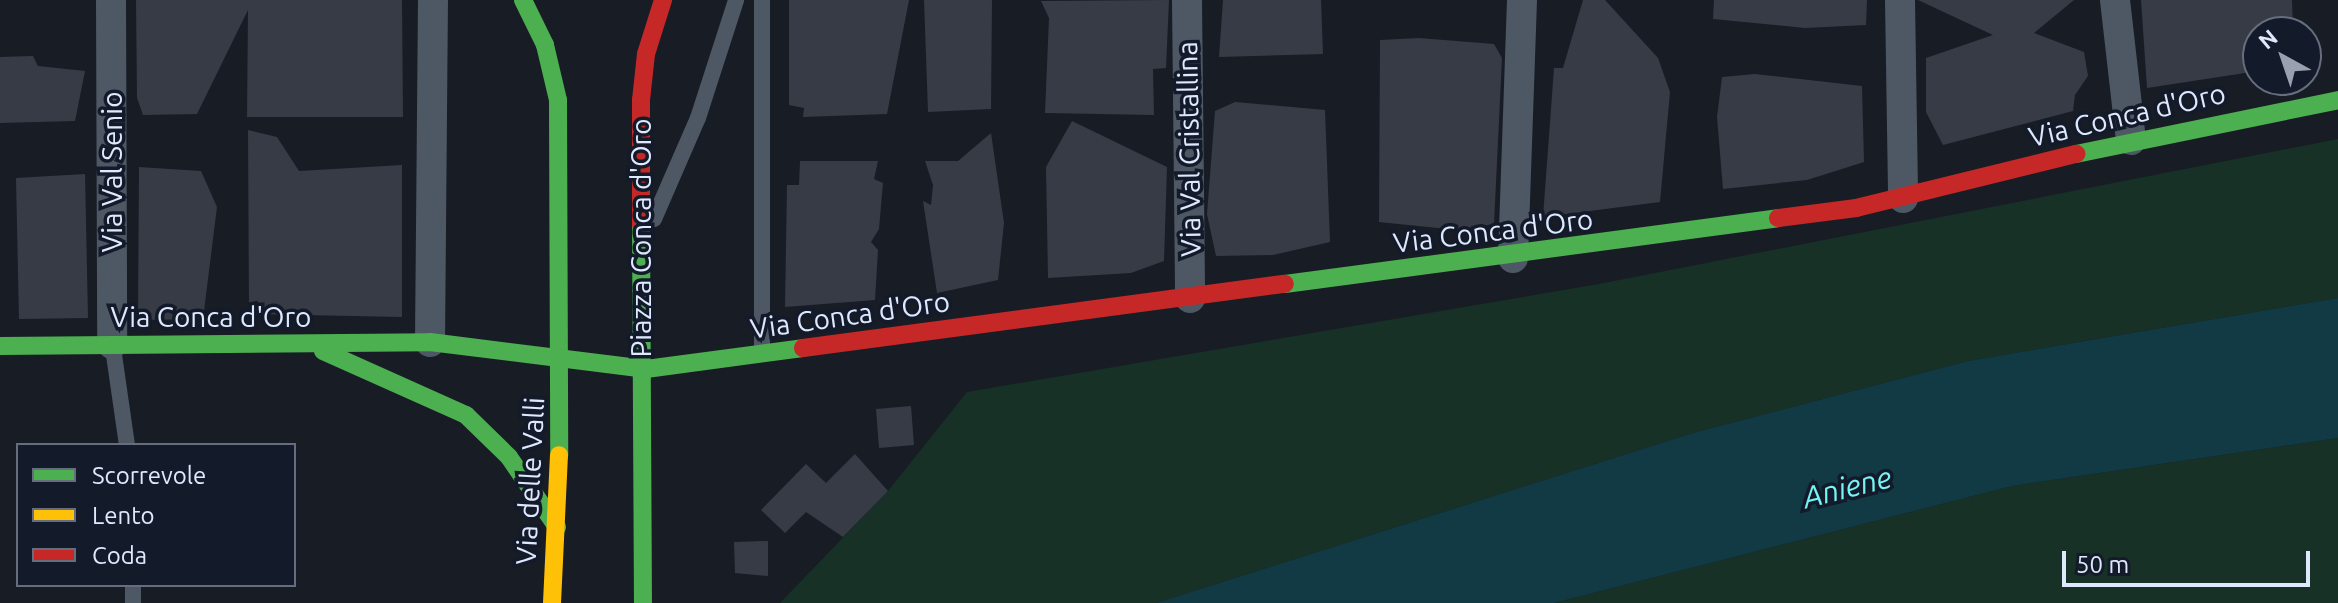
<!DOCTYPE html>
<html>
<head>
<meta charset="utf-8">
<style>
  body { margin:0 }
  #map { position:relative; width:2338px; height:603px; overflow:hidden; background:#181c25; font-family:Ubuntu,sans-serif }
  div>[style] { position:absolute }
  .green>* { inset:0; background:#173126 }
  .water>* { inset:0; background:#113a44 }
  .building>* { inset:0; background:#373b46 }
  .lane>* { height:16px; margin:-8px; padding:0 8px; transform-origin:8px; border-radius:8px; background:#4e5865 }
  .street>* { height:30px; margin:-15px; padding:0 15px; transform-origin:15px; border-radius:15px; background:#4e5865 }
  .fast>* { height:18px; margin:-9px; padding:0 9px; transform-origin:9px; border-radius:9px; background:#4caf50 }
  .slow>* { height:18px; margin:-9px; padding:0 9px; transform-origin:9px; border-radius:9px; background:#ffc107 }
  .jam>* { height:18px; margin:-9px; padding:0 9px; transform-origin:9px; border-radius:9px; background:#c62828 }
  span { translate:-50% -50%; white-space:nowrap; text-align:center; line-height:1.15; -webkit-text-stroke:7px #131a2a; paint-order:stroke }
  .street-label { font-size:28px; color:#dfe9fd }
  .water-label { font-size:30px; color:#75f4f5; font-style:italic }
  .legend { position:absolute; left:16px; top:443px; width:280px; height:144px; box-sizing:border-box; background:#131a2a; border:2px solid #656d7e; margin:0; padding:10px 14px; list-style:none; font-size:24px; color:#dfe9fd }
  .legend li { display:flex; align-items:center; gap:16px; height:40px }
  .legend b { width:40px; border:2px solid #656d7e }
  .north { position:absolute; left:2242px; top:16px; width:80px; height:80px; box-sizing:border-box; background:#131a2a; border:2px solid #656d7e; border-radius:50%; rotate:320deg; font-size:22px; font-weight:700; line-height:32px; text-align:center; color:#dfe9fd }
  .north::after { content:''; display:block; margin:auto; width:28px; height:36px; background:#99a1b1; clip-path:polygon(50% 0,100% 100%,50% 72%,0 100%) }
  .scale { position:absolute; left:2062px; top:551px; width:248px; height:36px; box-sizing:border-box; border:4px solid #dfe9fd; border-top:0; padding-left:10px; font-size:24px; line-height:28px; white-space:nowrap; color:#dfe9fd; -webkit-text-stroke:6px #131a2a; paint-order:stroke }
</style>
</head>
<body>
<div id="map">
  <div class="green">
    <i style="clip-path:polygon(2338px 139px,2338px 298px,1968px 361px,1693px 433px,1156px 603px,780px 603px,888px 491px,967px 392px,1599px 284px)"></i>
    <i style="clip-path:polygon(2338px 438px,2338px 603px,1554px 603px,2012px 486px)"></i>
  </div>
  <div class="water">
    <i style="clip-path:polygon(2338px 298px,2338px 438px,2012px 486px,1554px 603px,1156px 603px,1693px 433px,1968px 361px)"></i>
  </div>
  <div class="building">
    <i style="clip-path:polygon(136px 0,402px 0,403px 117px,247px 117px,248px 10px,197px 114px,143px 115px,137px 98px)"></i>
    <i style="clip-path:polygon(789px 0,909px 0,887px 114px,803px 117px,804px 108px,789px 105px)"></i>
    <i style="clip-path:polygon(924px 0,992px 0,991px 109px,928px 112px)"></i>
    <i style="clip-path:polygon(1169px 0,1166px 68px,1153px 69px,1154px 115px,1045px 113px,1049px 18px,1041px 1px)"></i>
    <i style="clip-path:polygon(1223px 0,1321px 0,1323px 54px,1219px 57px)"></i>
    <i style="clip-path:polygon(1583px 0,1605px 0,1658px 58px,1670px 92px,1660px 202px,1543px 217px,1554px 68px,1563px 68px)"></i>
    <i style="clip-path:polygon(1714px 0,1867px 0,1866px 25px,1805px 28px,1713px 19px)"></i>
    <i style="clip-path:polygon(1918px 0,2074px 0,2034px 33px,2084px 52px,2088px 76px,2075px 95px,2073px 111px,1943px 145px,1926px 112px,1926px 58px,1993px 35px)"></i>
    <i style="clip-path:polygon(2141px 0,2292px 0,2293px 32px,2258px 32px,2258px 71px,2147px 88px)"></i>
    <i style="clip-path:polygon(1419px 38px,1494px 44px,1502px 58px,1494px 224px,1457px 230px,1379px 222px,1380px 40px)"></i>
    <i style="clip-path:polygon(33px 56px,38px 66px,85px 71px,75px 121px,0 123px,0 57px)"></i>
    <i style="clip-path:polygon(1755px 74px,1862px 86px,1864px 162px,1807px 180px,1723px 189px,1717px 117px,1722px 77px)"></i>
    <i style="clip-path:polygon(1235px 102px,1325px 110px,1330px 242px,1273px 255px,1216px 256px,1207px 214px,1215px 111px)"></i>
    <i style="clip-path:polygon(1072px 121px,1167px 167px,1164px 261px,1131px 273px,1048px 278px,1046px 167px)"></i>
    <i style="clip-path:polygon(248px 130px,277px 137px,299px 171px,402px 165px,402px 317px,249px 314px)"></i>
    <i style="clip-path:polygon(991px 133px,1004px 223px,998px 280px,937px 293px,923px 201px,931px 205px,933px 185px,925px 161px,958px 161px)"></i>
    <i style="clip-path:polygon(800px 161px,878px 161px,874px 179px,883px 183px,879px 229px,871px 242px,878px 250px,875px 300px,785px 307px,787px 185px,799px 185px)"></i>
    <i style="clip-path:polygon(139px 167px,201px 171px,217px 207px,203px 319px,138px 320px)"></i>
    <i style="clip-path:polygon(85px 174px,88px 318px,19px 319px,16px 178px)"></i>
    <i style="clip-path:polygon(911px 406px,914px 445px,879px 448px,876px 409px)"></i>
    <i style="clip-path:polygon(855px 454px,888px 491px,843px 537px,806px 512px,785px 533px,761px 510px,806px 464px,826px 483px)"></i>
    <i style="clip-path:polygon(768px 541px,768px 576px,735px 573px,734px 542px)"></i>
  </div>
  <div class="lane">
    <i style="left:762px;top:0;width:353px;rotate:90deg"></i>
    <i style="left:654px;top:219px;width:110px;rotate:-66.5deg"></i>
    <i style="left:698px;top:118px;width:124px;rotate:-72.1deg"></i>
    <i style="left:113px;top:348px;width:98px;rotate:81.8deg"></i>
    <i style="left:133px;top:585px;width:18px;rotate:90deg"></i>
  </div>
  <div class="street">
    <i style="left:111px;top:0;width:344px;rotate:89.8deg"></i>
    <i style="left:1187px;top:0;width:298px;rotate:89.4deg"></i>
    <i style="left:1900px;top:0;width:198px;rotate:89.1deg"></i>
    <i style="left:2115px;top:0;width:141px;rotate:83.5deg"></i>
    <i style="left:1513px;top:258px;width:258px;rotate:-88deg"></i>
    <i style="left:430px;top:342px;width:342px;rotate:-89.5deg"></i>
  </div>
  <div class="fast">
    <i style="left:523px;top:0;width:50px;rotate:63.9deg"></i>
    <i style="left:545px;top:45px;width:57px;rotate:76.7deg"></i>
    <i style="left:558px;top:100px;width:355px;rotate:89.8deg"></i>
    <i style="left:2076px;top:154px;width:268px;rotate:-11.6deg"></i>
    <i style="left:641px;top:225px;width:378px;rotate:89.7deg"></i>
    <i style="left:1285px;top:284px;width:497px;rotate:-7.6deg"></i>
    <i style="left:0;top:346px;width:430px;rotate:-0.5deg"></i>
    <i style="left:430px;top:342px;width:218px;rotate:7.1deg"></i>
    <i style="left:646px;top:369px;width:158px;rotate:-7.6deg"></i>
    <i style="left:323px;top:351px;width:157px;rotate:24.1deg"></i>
    <i style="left:466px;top:415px;width:60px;rotate:44.3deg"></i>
    <i style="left:509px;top:457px;width:85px;rotate:55.6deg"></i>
  </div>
  <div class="slow">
    <i style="left:552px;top:603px;width:148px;rotate:-87.3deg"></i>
  </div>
  <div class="jam">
    <i style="left:1778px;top:218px;width:79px;rotate:-7.3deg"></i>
    <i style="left:1856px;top:208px;width:227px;rotate:-13.8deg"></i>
    <i style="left:641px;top:225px;width:125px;rotate:-90deg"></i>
    <i style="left:641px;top:100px;width:46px;rotate:-83.8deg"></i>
    <i style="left:646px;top:54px;width:57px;rotate:-72.5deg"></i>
    <i style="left:803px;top:348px;width:486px;rotate:-7.6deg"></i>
  </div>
  <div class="street-label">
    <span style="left:2127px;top:115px;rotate:-13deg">Via Conca d'Oro</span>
    <span style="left:1189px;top:149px;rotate:-91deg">Via Val Cristallina</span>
    <span style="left:112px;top:172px;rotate:-90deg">Via Val Senio</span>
    <span style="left:1493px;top:231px;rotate:-7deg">Via Conca d'Oro</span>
    <span style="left:641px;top:238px;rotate:-90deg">Piazza Conca d'Oro</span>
    <span style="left:850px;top:315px;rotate:-8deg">Via Conca d'Oro</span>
    <span style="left:211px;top:317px">Via Conca d'Oro</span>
    <span style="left:530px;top:481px;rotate:-87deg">Via delle Valli</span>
  </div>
  <div class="water-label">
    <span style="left:1847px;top:487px;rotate:-14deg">Aniene</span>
  </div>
  <ul class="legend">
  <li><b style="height:10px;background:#4caf50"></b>Scorrevole</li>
  <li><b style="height:10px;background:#ffc107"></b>Lento</li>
  <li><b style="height:10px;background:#c62828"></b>Coda</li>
  </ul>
  <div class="north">N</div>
  <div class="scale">50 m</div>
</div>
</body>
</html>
